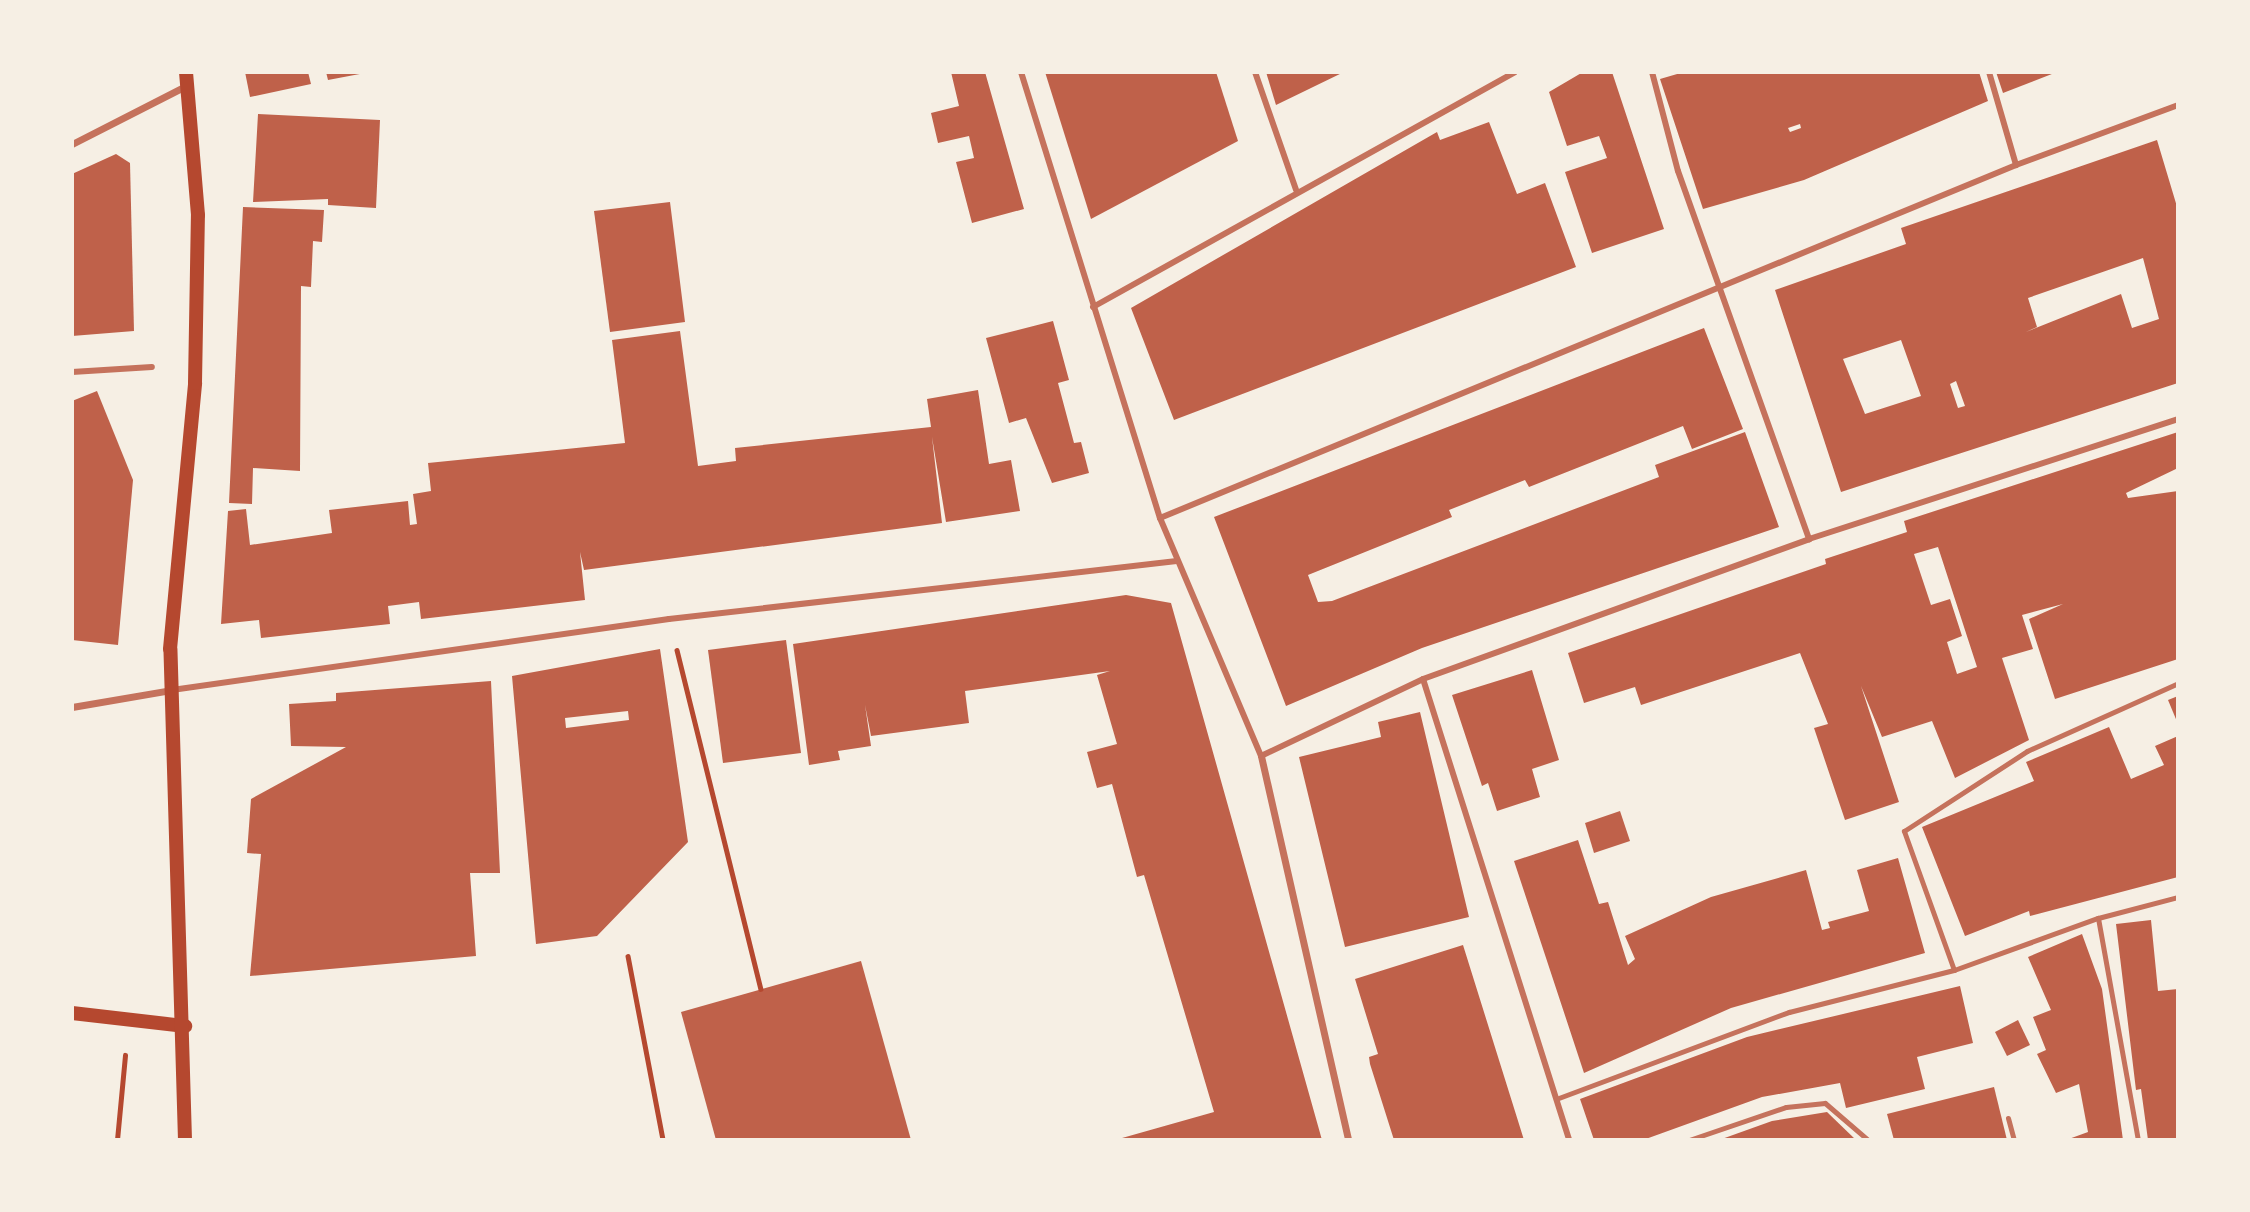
<!DOCTYPE html>
<html>
<head>
<meta charset="utf-8">
<style>
  body { margin:0 }
  #map { position:relative; width:2250px; height:1212px; overflow:hidden; background:#f6efe4; font-family:Barlow,sans-serif }
  div>[style] { position:absolute }
  .building>* { inset:0; background:#bf614a }
  .path>* { height:4.5px; margin:-2.25px; padding:0 2.25px; transform-origin:2.25px; border-radius:2.25px; background:#b5482f }
  .service>* { height:5px; margin:-2.5px; padding:0 2.5px; transform-origin:2.5px; border-radius:2.5px; background:#c5725c }
  .pedestrian>* { height:6px; margin:-3px; padding:0 3px; transform-origin:3px; border-radius:3px; background:#c5725c }
  .minor>* { height:7px; margin:-3.5px; padding:0 3.5px; transform-origin:3.5px; border-radius:3.5px; background:#c5725c }
  .secondary>* { height:14px; margin:-7px; padding:0 7px; transform-origin:7px; border-radius:7px; background:#b5482f }
  span { translate:-50% -50%; white-space:nowrap; text-align:center; line-height:1.15; -webkit-text-stroke:5px #f6efe4; paint-order:stroke }
  .frame { position:absolute; inset:0; border:74px solid #f6efe4; pointer-events:none }
</style>
</head>
<body>
<div id="map">
  <div class="building">
    <i style="clip-path:polygon(245px 72px,308px 72px,311px 84px,250px 97px)"></i>
    <i style="clip-path:polygon(326px 72px,365px 72px,365px 73px,328px 80px)"></i>
    <i style="clip-path:polygon(951px 72px,985px 72px,1024px 209px,972px 223px,956px 162px,974px 158px,969px 136px,938px 143px,931px 113px,959px 106px)"></i>
    <i style="clip-path:polygon(1045px 72px,1216px 72px,1238px 141px,1091px 219px)"></i>
    <i style="clip-path:polygon(1266px 72px,1344px 72px,1276px 105px)"></i>
    <i style="clip-path:polygon(1583px 72px,1612px 72px,1664px 229px,1592px 253px,1565px 172px,1607px 158px,1599px 136px,1567px 146px,1549px 92px)"></i>
    <i style="clip-path:polygon(evenodd,1684px 72px,1979px 72px,1988px 101px,1804px 180px,1703px 209px,1660px 79px,1684px 72px,1800px 124px,1801px 128px,1790px 132px,1788px 128px,1800px 124px)"></i>
    <i style="clip-path:polygon(1996px 72px,2057px 72px,2003px 93px)"></i>
    <i style="clip-path:polygon(258px 114px,380px 120px,376px 208px,328px 205px,328px 199px,253px 202px)"></i>
    <i style="clip-path:polygon(1489px 122px,1517px 194px,1545px 183px,1576px 267px,1174px 420px,1131px 308px,1437px 132px,1440px 140px)"></i>
    <i style="clip-path:polygon(evenodd,2157px 140px,2178px 210px,2178px 383px,1841px 492px,1775px 290px,1906px 244px,1901px 228px,2157px 140px,2143px 258px,2159px 319px,2132px 328px,2121px 294px,2026px 332px,2037px 327px,2028px 298px,2143px 258px,2157px 140px,1901px 340px,1921px 396px,1865px 414px,1843px 359px,1901px 340px,2157px 140px,1956px 381px,1965px 406px,1958px 408px,1950px 384px,1956px 381px)"></i>
    <i style="clip-path:polygon(116px 154px,130px 163px,134px 331px,72px 336px,72px 174px)"></i>
    <i style="clip-path:polygon(670px 202px,685px 322px,610px 332px,594px 211px)"></i>
    <i style="clip-path:polygon(243px 207px,324px 210px,322px 242px,313px 241px,311px 287px,301px 286px,300px 471px,253px 468px,252px 504px,229px 503px)"></i>
    <i style="clip-path:polygon(1053px 321px,1069px 380px,1058px 383px,1074px 443px,1081px 442px,1089px 473px,1052px 483px,1026px 418px,1009px 423px,986px 338px)"></i>
    <i style="clip-path:polygon(1704px 328px,1743px 429px,1692px 449px,1683px 426px,1529px 487px,1525px 480px,1449px 510px,1452px 517px,1308px 575px,1318px 602px,1332px 601px,1659px 477px,1655px 465px,1745px 432px,1779px 527px,1422px 648px,1286px 706px,1214px 517px)"></i>
    <i style="clip-path:polygon(680px 331px,698px 466px,736px 461px,735px 448px,931px 427px,927px 399px,978px 390px,989px 464px,1011px 460px,1020px 511px,946px 522px,932px 437px,942px 523px,584px 570px,580px 552px,585px 600px,421px 619px,419px 602px,388px 606px,390px 624px,261px 638px,259px 620px,221px 624px,228px 511px,246px 509px,250px 545px,332px 533px,329px 510px,408px 501px,410px 525px,417px 524px,413px 494px,431px 491px,428px 463px,625px 443px,612px 340px)"></i>
    <i style="clip-path:polygon(97px 391px,133px 480px,118px 645px,72px 640px,72px 401px)"></i>
    <i style="clip-path:polygon(evenodd,2178px 432px,2178px 468px,2126px 493px,2128px 498px,2178px 491px,2178px 659px,2055px 699px,2029px 619px,2063px 604px,2022px 615px,2033px 649px,2002px 658px,2029px 740px,1955px 778px,1932px 721px,1882px 737px,1861px 686px,1899px 802px,1845px 820px,1814px 728px,1828px 724px,1800px 653px,1641px 705px,1635px 687px,1584px 703px,1568px 653px,1826px 564px,1825px 559px,1907px 532px,1904px 521px,2178px 432px,1938px 547px,1977px 667px,1957px 674px,1947px 642px,1962px 636px,1950px 599px,1931px 605px,1914px 554px,1938px 547px)"></i>
    <i style="clip-path:polygon(1126px 595px,1171px 603px,1322px 1140px,1115px 1140px,1214px 1112px,1144px 875px,1137px 877px,1112px 784px,1097px 788px,1087px 752px,1117px 744px,1097px 675px,1110px 671px,965px 691px,969px 723px,871px 736px,865px 705px,871px 746px,838px 751px,840px 760px,809px 765px,793px 644px)"></i>
    <i style="clip-path:polygon(786px 640px,801px 753px,723px 763px,708px 650px)"></i>
    <i style="clip-path:polygon(evenodd,660px 649px,688px 842px,597px 936px,536px 944px,512px 676px,660px 649px,628px 711px,629px 720px,566px 728px,565px 718px,628px 711px)"></i>
    <i style="clip-path:polygon(1532px 670px,1559px 760px,1532px 769px,1540px 797px,1497px 811px,1488px 783px,1482px 786px,1452px 695px)"></i>
    <i style="clip-path:polygon(491px 681px,500px 873px,470px 873px,476px 956px,250px 976px,261px 854px,247px 853px,251px 799px,346px 747px,291px 746px,289px 704px,336px 701px,336px 693px)"></i>
    <i style="clip-path:polygon(2178px 696px,2178px 724px,2168px 700px)"></i>
    <i style="clip-path:polygon(1420px 712px,1469px 917px,1345px 947px,1299px 757px,1381px 737px,1378px 722px)"></i>
    <i style="clip-path:polygon(2109px 727px,2131px 779px,2164px 765px,2155px 746px,2178px 736px,2178px 877px,2030px 916px,2029px 911px,1965px 936px,1922px 827px,2034px 781px,2026px 762px)"></i>
    <i style="clip-path:polygon(1620px 811px,1630px 841px,1594px 853px,1585px 823px)"></i>
    <i style="clip-path:polygon(1578px 840px,1599px 904px,1608px 902px,1628px 965px,1635px 959px,1625px 936px,1711px 897px,1806px 870px,1822px 930px,1830px 928px,1828px 922px,1869px 911px,1857px 870px,1898px 858px,1925px 953px,1731px 1008px,1584px 1073px,1514px 861px)"></i>
    <i style="clip-path:polygon(2151px 920px,2158px 991px,2178px 989px,2178px 1140px,2148px 1140px,2141px 1089px,2136px 1090px,2116px 924px)"></i>
    <i style="clip-path:polygon(2082px 934px,2102px 989px,2123px 1140px,2066px 1140px,2088px 1132px,2079px 1084px,2056px 1093px,2037px 1054px,2046px 1050px,2033px 1017px,2051px 1010px,2028px 957px)"></i>
    <i style="clip-path:polygon(1463px 945px,1524px 1140px,1394px 1140px,1370px 1064px,1369px 1057px,1378px 1054px,1355px 979px)"></i>
    <i style="clip-path:polygon(861px 961px,911px 1140px,716px 1140px,681px 1012px)"></i>
    <i style="clip-path:polygon(1960px 986px,1973px 1043px,1917px 1057px,1925px 1089px,1846px 1108px,1840px 1083px,1762px 1097px,1643px 1140px,1594px 1140px,1580px 1099px,1747px 1037px)"></i>
    <i style="clip-path:polygon(2018px 1020px,2030px 1045px,2007px 1056px,1995px 1032px)"></i>
    <i style="clip-path:polygon(1994px 1087px,2007px 1140px,1894px 1140px,1887px 1114px)"></i>
    <i style="clip-path:polygon(1827px 1112px,1856px 1140px,1719px 1140px,1772px 1121px)"></i>
  </div>
  <div class="path">
    <i style="left:677px;top:650px;width:349px;rotate:76.1deg"></i>
    <i style="left:628px;top:956px;width:187px;rotate:79.2deg"></i>
    <i style="left:117px;top:1140px;width:85px;rotate:-84.6deg"></i>
  </div>
  <div class="service">
    <i style="left:2098px;top:918px;width:226px;rotate:79.8deg"></i>
    <i style="left:1954px;top:970px;width:148px;rotate:-109.8deg"></i>
    <i style="left:1904px;top:831px;width:147px;rotate:-33deg"></i>
    <i style="left:2027px;top:751px;width:166px;rotate:-24.2deg"></i>
    <i style="left:1556px;top:1099px;width:249px;rotate:-20.5deg"></i>
    <i style="left:1789px;top:1012px;width:170px;rotate:-14.3deg"></i>
    <i style="left:1954px;top:970px;width:153px;rotate:-19.9deg"></i>
    <i style="left:2098px;top:918px;width:83px;rotate:-14.7deg"></i>
    <i style="left:2008px;top:1118px;width:23px;rotate:75deg"></i>
    <i style="left:1689px;top:1140px;width:102px;rotate:-18.8deg"></i>
    <i style="left:1786px;top:1107px;width:39px;rotate:-6deg"></i>
    <i style="left:1825px;top:1103px;width:57px;rotate:40.7deg"></i>
  </div>
  <div class="pedestrian">
    <i style="left:1021px;top:72px;width:467px;rotate:72.7deg"></i>
    <i style="left:1160px;top:518px;width:259px;rotate:67deg"></i>
    <i style="left:1261px;top:756px;width:179px;rotate:-25.4deg"></i>
    <i style="left:1423px;top:679px;width:411px;rotate:-19.9deg"></i>
    <i style="left:1809px;top:539px;width:388px;rotate:-18deg"></i>
    <i style="left:1255px;top:72px;width:125px;rotate:70.8deg"></i>
    <i style="left:1652px;top:72px;width:102px;rotate:75.3deg"></i>
    <i style="left:1678px;top:171px;width:391px;rotate:70.4deg"></i>
    <i style="left:1989px;top:72px;width:97px;rotate:73.8deg"></i>
    <i style="left:1093px;top:307px;width:483px;rotate:-29.1deg"></i>
    <i style="left:72px;top:372px;width:80px;rotate:-3.6deg"></i>
    <i style="left:1160px;top:518px;width:926px;rotate:-22.41deg"></i>
    <i style="left:2016px;top:165px;width:173px;rotate:-20.3deg"></i>
    <i style="left:1423px;top:679px;width:484px;rotate:72.4deg"></i>
    <i style="left:172px;top:690px;width:502px;rotate:-8.13deg"></i>
    <i style="left:669px;top:619px;width:511px;rotate:-6.51deg"></i>
  </div>
  <div class="minor">
    <i style="left:72px;top:144px;width:130px;rotate:-27deg"></i>
    <i style="left:72px;top:707px;width:100px;rotate:-9.7deg"></i>
    <i style="left:1261px;top:756px;width:394px;rotate:77.2deg"></i>
  </div>
  <div class="secondary">
    <i style="left:72px;top:1013px;width:114px;rotate:6.6deg"></i>
    <i style="left:185px;top:1140px;width:491px;rotate:-91.7deg"></i>
    <i style="left:170px;top:649px;width:267px;rotate:-84.6deg"></i>
    <i style="left:195px;top:383px;width:168px;rotate:-89deg"></i>
    <i style="left:198px;top:215px;width:144px;rotate:-94.8deg"></i>
  </div>
  <div class="frame"></div>
</div>
</body>
</html>
